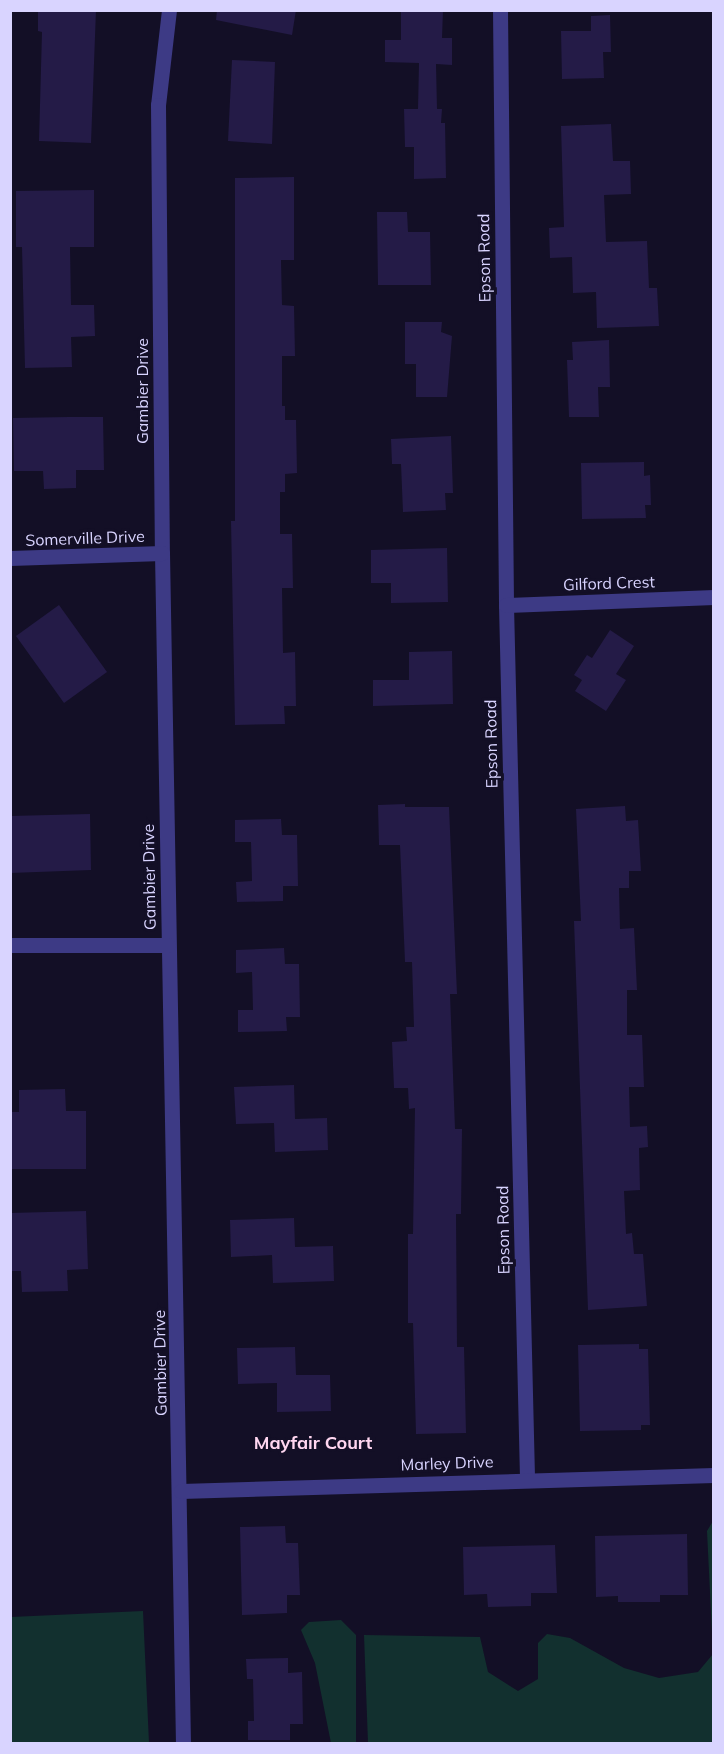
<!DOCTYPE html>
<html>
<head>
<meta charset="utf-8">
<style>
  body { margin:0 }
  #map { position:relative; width:724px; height:1754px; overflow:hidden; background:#130f26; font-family:Mulish,sans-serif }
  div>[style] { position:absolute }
  .green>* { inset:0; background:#12302f }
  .building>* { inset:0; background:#241b47 }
  .minor>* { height:15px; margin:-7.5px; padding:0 7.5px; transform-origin:7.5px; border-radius:7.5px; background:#3d3a85 }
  span { translate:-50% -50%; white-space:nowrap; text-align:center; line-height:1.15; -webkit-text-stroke:6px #130f26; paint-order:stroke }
  .street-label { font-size:16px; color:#d9d4ff }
  .neighbourhood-label { font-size:18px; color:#ffd6f0; font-weight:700 }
  .frame { position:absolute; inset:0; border:12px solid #d9d4ff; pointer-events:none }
</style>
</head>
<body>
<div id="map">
  <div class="green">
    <i style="clip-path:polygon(713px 1521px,713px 1743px,368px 1743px,364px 1635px,480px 1637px,488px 1672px,518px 1691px,538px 1679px,538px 1643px,547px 1634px,570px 1638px,624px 1668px,659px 1678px,698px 1672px,713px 1654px,707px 1531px)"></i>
    <i style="clip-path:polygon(143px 1611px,149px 1743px,11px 1743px,11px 1617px)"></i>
    <i style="clip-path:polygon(341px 1620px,356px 1635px,356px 1743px,331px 1743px,315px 1663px,301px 1630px,309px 1622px)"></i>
  </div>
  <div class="building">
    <i style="clip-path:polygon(38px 10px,96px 10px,91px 143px,39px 141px,42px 32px,38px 31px)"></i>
    <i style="clip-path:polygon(217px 10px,296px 10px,292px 35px,216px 20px)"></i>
    <i style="clip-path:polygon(401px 10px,443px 10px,442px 38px,452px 38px,452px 65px,436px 64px,437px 109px,442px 109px,441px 123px,445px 123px,446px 178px,414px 179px,414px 147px,405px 147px,404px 109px,418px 109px,419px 63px,385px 62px,385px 40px,401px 40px)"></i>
    <i style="clip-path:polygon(610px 15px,611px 52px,603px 52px,604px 78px,562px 79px,561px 31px,591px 31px,591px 16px)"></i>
    <i style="clip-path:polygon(232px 60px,275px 62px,272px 144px,228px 141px)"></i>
    <i style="clip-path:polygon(611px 124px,613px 161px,630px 161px,631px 194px,604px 195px,606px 242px,647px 241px,649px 288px,657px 288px,659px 326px,597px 328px,596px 292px,573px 293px,572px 257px,550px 258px,549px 228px,564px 227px,561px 126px)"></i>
    <i style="clip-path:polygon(294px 177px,294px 260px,281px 260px,282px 305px,294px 306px,295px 356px,282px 356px,282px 406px,285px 406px,285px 420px,296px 420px,297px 473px,285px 474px,285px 492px,280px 492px,280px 534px,292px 534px,293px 588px,282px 588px,283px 653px,295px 652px,296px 706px,284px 706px,285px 724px,235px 725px,231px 521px,235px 521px,235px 178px)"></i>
    <i style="clip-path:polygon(94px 190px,94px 247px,70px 247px,71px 305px,94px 305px,95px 336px,71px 337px,72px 367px,25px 368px,22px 247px,16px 247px,16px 191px)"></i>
    <i style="clip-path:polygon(377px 212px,407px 212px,408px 232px,430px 232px,431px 285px,378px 285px)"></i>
    <i style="clip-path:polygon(405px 322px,442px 322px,441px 332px,452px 336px,447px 397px,416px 397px,416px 364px,405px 364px)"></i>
    <i style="clip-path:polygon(609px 340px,610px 387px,598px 387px,599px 417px,569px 417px,567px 360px,573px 360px,572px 342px)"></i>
    <i style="clip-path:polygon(69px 417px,103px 417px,104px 470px,76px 470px,76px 488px,44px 489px,43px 471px,14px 471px,13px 418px)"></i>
    <i style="clip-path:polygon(451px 436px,453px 493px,445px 493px,446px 510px,403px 512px,401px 464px,392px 464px,391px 439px)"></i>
    <i style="clip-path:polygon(644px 462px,644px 476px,650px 475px,651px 505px,645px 505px,646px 518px,582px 519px,581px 463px)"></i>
    <i style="clip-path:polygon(447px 548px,448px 602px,391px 603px,391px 583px,371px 583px,371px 550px)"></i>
    <i style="clip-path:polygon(59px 605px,107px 672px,64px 703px,16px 636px)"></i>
    <i style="clip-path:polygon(610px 630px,634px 646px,616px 674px,626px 680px,606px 711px,575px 691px,582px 680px,574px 675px,587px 655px,592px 658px)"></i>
    <i style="clip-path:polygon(452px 651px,453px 704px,373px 706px,373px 680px,409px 680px,409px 652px)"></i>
    <i style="clip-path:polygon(405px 804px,405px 807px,449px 807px,457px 994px,450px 994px,455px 1129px,462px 1129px,461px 1214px,456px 1214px,457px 1347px,464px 1347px,466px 1433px,416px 1434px,413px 1323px,408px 1323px,408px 1234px,413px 1234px,415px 1108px,409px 1109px,408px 1088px,394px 1088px,392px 1042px,407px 1041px,406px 1027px,414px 1027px,412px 962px,405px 962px,400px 845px,379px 845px,378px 805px)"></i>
    <i style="clip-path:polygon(625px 806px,626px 821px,638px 820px,641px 871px,629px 871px,629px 888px,619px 888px,620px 929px,634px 928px,637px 990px,627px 990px,627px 1035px,642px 1035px,644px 1087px,629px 1087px,630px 1127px,647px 1126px,648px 1147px,639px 1148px,640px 1190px,624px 1191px,626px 1234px,632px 1233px,634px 1254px,643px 1254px,647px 1306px,588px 1310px,574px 921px,581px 921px,576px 809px)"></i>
    <i style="clip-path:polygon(90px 814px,91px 870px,10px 873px,10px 816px)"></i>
    <i style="clip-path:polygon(281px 819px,282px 835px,297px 835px,298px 886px,283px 886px,283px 901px,237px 902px,236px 882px,252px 881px,251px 842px,235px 842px,235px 820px)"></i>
    <i style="clip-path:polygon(284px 948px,285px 964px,299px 964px,300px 1017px,286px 1017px,287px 1031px,238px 1032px,238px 1010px,253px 1010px,252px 972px,236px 973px,236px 950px)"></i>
    <i style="clip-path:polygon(294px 1085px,295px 1119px,327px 1118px,328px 1150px,275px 1152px,274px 1123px,236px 1124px,234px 1087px)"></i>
    <i style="clip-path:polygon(65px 1089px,66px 1111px,86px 1111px,86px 1169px,10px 1169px,10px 1112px,19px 1112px,19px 1090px)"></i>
    <i style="clip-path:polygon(86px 1211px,88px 1269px,67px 1270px,68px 1291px,22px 1292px,21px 1271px,10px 1271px,10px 1213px)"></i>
    <i style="clip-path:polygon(294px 1218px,295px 1247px,333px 1246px,334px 1281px,273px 1283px,272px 1255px,231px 1257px,230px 1220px)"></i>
    <i style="clip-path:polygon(639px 1344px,639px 1349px,648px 1349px,650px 1425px,641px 1425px,641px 1430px,580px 1431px,578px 1345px)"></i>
    <i style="clip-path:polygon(295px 1347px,296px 1375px,330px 1375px,331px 1411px,277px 1412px,277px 1383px,238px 1384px,237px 1348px)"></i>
    <i style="clip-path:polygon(285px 1526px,286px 1543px,298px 1543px,300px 1595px,287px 1595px,287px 1613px,242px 1615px,240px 1527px)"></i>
    <i style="clip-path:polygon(687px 1534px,688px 1595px,660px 1595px,660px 1602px,618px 1602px,618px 1596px,596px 1597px,595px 1536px)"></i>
    <i style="clip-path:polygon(555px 1545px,557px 1593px,531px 1593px,531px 1606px,488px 1607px,487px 1594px,464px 1595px,463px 1547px)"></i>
    <i style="clip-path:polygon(288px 1658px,288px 1673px,302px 1672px,303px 1724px,290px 1724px,290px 1740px,248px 1740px,248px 1721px,254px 1721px,253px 1679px,247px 1679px,246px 1659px)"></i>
  </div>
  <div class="minor">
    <i style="left:169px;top:10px;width:96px;rotate:96.6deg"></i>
    <i style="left:158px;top:105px;width:448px;rotate:89.5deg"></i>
    <i style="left:162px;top:553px;width:1191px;rotate:88.99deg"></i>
    <i style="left:500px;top:10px;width:595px;rotate:89.42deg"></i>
    <i style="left:506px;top:605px;width:872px;rotate:88.62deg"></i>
    <i style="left:10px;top:558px;width:152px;rotate:-1.9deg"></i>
    <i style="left:506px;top:605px;width:208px;rotate:-2.2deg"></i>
    <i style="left:10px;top:945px;width:158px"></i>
    <i style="left:181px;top:1491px;width:533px;rotate:-1.72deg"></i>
  </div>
  <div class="street-label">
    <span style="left:484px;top:258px;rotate:-91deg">Epson Road</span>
    <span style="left:142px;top:391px;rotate:-90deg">Gambier Drive</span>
    <span style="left:85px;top:538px;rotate:-2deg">Somerville Drive</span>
    <span style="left:609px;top:583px;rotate:-2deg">Gilford Crest</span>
    <span style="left:491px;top:744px;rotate:-91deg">Epson Road</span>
    <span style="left:149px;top:877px;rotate:-91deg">Gambier Drive</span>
    <span style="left:503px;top:1230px;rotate:-91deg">Epson Road</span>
    <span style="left:160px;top:1363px;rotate:-91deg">Gambier Drive</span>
    <span style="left:447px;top:1463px;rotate:-2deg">Marley Drive</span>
  </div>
  <div class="neighbourhood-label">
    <span style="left:313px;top:1443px">Mayfair Court</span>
  </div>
  <div class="frame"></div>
</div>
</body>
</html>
